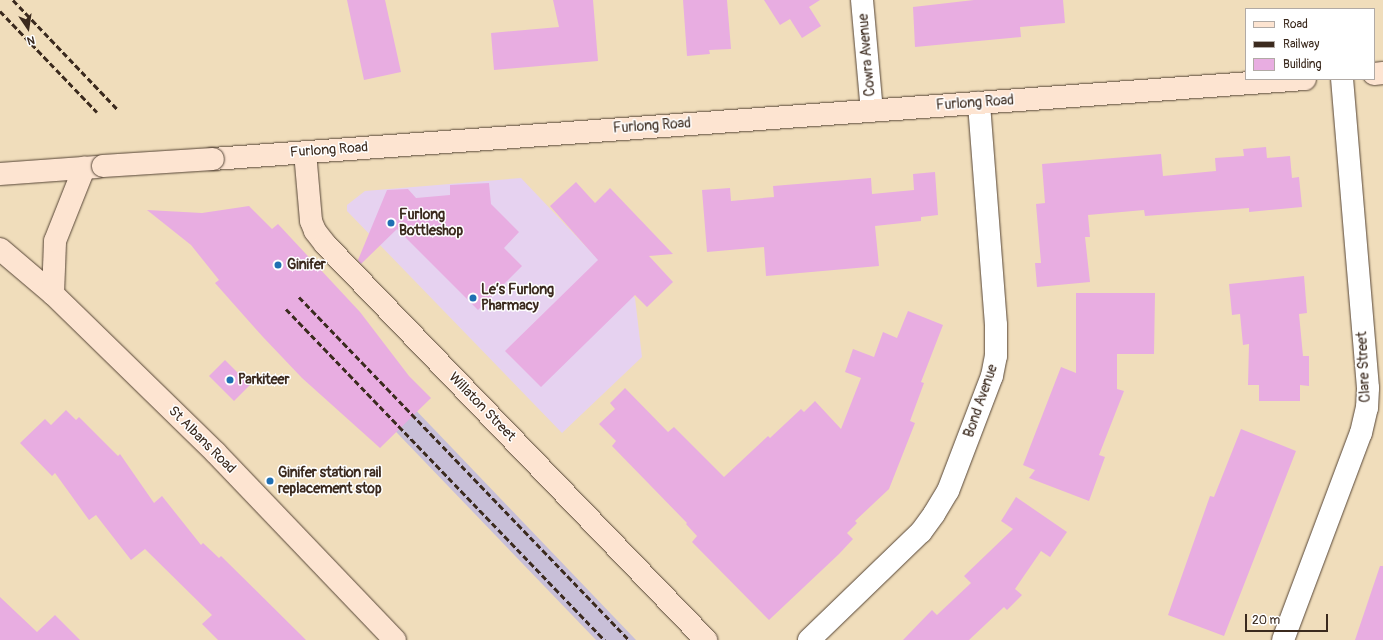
<!DOCTYPE html>
<html>
<head>
<meta charset="utf-8">
<style>
  body { margin:0 }
  #map { position:relative; width:1383px; height:640px; overflow:hidden; background:#f0ddbb; font-family:Pangolin,sans-serif }
  div>[style] { position:absolute }
  .built>* { inset:0; background:#e6d2f0 }
  .industrial>* { inset:0; background:#c8bfd8 }
  .building>* { inset:0; background:#e8ade1 }
  .roads { filter:drop-shadow(0 0 1px #564536) drop-shadow(0 0 1px #564536) }
  .street>* { height:22px; margin:-11px; padding:0 11px; transform-origin:11px; border-radius:11px; background:#fff }
  .secondary>* { height:22px; margin:-11px; padding:0 11px; transform-origin:11px; border-radius:11px; background:#fde4d1 }
  .rail>* { height:3px; margin-top:-1.5px; transform-origin:0; background:repeating-linear-gradient(90deg,#3b2a1e 0 6px,transparent 0 9px) }
  .bridges { filter:drop-shadow(0 0 1px #564536) drop-shadow(0 0 1px #564536) }
  .secondary-bridge>* { height:22px; margin:-11px; padding:0 11px; transform-origin:11px; border-radius:11px; background:#fde4d1 }
  .dots>* { width:11px; height:11px; translate:-50% -50%; box-sizing:border-box; border:2px solid #fff; border-radius:50% }
  span { translate:-50% -50%; white-space:nowrap; text-align:center; line-height:1.15; -webkit-text-stroke:3px #fff; paint-order:stroke }
  .street-label { font-size:14px; color:#3b2a1e }
  .poi-label { font-size:14px; color:#3b2a1e; font-weight:700 }
  .left { translate:0 -50%; text-align:left }
  .legend { position:absolute; left:1245px; top:8px; width:130px; height:72px; box-sizing:border-box; background:#fff; border:1px solid #b1aaa5; margin:0; padding:5px 7px; list-style:none; font-size:12px; color:#3b2a1e }
  .legend li { display:flex; align-items:center; gap:8px; height:20px }
  .legend b { width:20px; border:1px solid #b1aaa5 }
  .north { position:absolute; left:8px; top:8px; width:40px; height:40px; -webkit-text-stroke:3px #fff; paint-order:stroke; rotate:167deg; font-size:11px; font-weight:700; line-height:16px; text-align:center; color:#3b2a1e }
  .north::after { content:''; display:block; margin:auto; width:14px; height:18px; background:#3b2a1e; clip-path:polygon(50% 0,100% 100%,50% 72%,0 100%) }
  .scale { position:absolute; left:1245px; top:614px; width:83px; height:18px; box-sizing:border-box; border:2px solid #3b2a1e; border-top:0; padding-left:5px; font-size:12px; line-height:14px; white-space:nowrap; color:#3b2a1e; -webkit-text-stroke:3px #fff; paint-order:stroke }
</style>
</head>
<body>
<div id="map">
  <div class="built">
    <i style="clip-path:polygon(521px 178px,635px 298px,642px 357px,562px 433px,347px 211px,347px 205px,365px 191px)"></i>
  </div>
  <div class="industrial">
    <i style="clip-path:polygon(327px 360px,409px 403px,636px 640px,596px 640px)"></i>
  </div>
  <div class="building">
    <i style="clip-path:polygon(347px 0,385px 0,401px 72px,364px 80px)"></i>
    <i style="clip-path:polygon(553px 0,593px 0,598px 61px,494px 70px,491px 33px,559px 27px)"></i>
    <i style="clip-path:polygon(683px 0,727px 0,731px 49px,709px 50px,710px 54px,687px 56px)"></i>
    <i style="clip-path:polygon(764px 0,820px 0,809px 7px,821px 26px,802px 38px,790px 19px,780px 25px)"></i>
    <i style="clip-path:polygon(974px 0,1063px 0,1065px 23px,1020px 27px,1021px 37px,915px 47px,913px 7px)"></i>
    <i style="clip-path:polygon(1266px 147px,1267px 158px,1290px 156px,1292px 178px,1299px 177px,1302px 207px,1249px 212px,1249px 208px,1145px 216px,1144px 210px,1088px 215px,1090px 237px,1085px 237px,1090px 282px,1037px 287px,1035px 263px,1041px 263px,1036px 204px,1045px 203px,1042px 164px,1161px 154px,1163px 176px,1216px 171px,1215px 158px,1244px 156px,1243px 149px)"></i>
    <i style="clip-path:polygon(935px 172px,938px 215px,921px 217px,921px 221px,875px 226px,879px 266px,766px 276px,764px 247px,707px 252px,702px 190px,730px 188px,731px 201px,774px 197px,773px 186px,871px 178px,872px 194px,914px 190px,913px 174px)"></i>
    <i style="clip-path:polygon(576px 182px,595px 203px,610px 188px,673px 254px,649px 256px,673px 282px,647px 307px,635px 295px,541px 387px,505px 351px,598px 260px,550px 206px)"></i>
    <i style="clip-path:polygon(489px 183px,491px 204px,519px 232px,504px 248px,522px 266px,478px 310px,397px 229px,361px 264px,358px 260px,387px 190px,408px 189px,416px 198px,450px 195px,450px 185px)"></i>
    <i style="clip-path:polygon(249px 206px,272px 229px,278px 224px,360px 312px,409px 376px,431px 398px,380px 448px,302px 378px,263px 337px,215px 283px,219px 280px,191px 245px,147px 210px,202px 213px)"></i>
    <i style="clip-path:polygon(1304px 276px,1307px 313px,1299px 314px,1303px 356px,1309px 356px,1309px 386px,1300px 385px,1300px 401px,1259px 401px,1259px 385px,1248px 385px,1249px 344px,1243px 345px,1240px 314px,1232px 315px,1229px 284px)"></i>
    <i style="clip-path:polygon(1076px 293px,1155px 293px,1154px 354px,1117px 354px,1117px 389px,1124px 391px,1099px 455px,1105px 457px,1089px 501px,1029px 478px,1035px 470px,1023px 465px,1061px 367px,1076px 373px)"></i>
    <i style="clip-path:polygon(908px 311px,943px 325px,921px 382px,924px 383px,910px 421px,915px 423px,889px 489px,855px 521px,857px 523px,847px 533px,853px 539px,839px 554px,769px 620px,692px 542px,697px 536px,686px 524px,687px 523px,612px 446px,616px 441px,599px 424px,615px 409px,610px 403px,625px 388px,668px 432px,674px 427px,724px 477px,768px 436px,770px 438px,801px 409px,804px 412px,815px 401px,841px 429px,861px 378px,845px 372px,853px 349px,874px 357px,883px 332px,897px 338px)"></i>
    <i style="clip-path:polygon(225px 360px,250px 385px,234px 401px,209px 376px)"></i>
    <i style="clip-path:polygon(66px 410px,76px 420px,79px 417px,118px 456px,120px 454px,154px 503px,162px 496px,201px 545px,203px 543px,219px 558px,221px 556px,306px 640px,218px 640px,202px 624px,212px 615px,145px 549px,131px 560px,96px 515px,89px 520px,55px 473px,52px 476px,20px 443px,45px 419px,51px 425px)"></i>
    <i style="clip-path:polygon(1241px 429px,1296px 451px,1224px 636px,1168px 615px,1210px 496px,1214px 497px)"></i>
    <i style="clip-path:polygon(1016px 497px,1067px 532px,1050px 557px,1041px 551px,1015px 589px,1022px 595px,1007px 610px,1004px 607px,969px 640px,903px 640px,932px 610px,937px 615px,971px 583px,964px 576px,1013px 529px,1001px 521px)"></i>
    <i style="clip-path:polygon(1380px 566px,1383px 566px,1383px 640px,1355px 640px)"></i>
    <i style="clip-path:polygon(0 597px,37px 632px,55px 615px,80px 640px,0 640px)"></i>
  </div>
  <div class="roads">
    <div class="street">
      <i style="left:862px;top:0;width:111px;rotate:84.9deg"></i>
      <i style="left:809px;top:640px;width:156px;rotate:-44deg"></i>
      <i style="left:921px;top:532px;width:22px;rotate:-54deg"></i>
      <i style="left:934px;top:514px;width:27px;rotate:-59deg"></i>
      <i style="left:948px;top:491px;width:123px;rotate:-69.1deg"></i>
      <i style="left:992px;top:376px;width:20px;rotate:-79deg"></i>
      <i style="left:996px;top:356px;width:31px;rotate:-90deg"></i>
      <i style="left:996px;top:325px;width:223px;rotate:-94.4deg"></i>
      <i style="left:1283px;top:640px;width:221px;rotate:-69.4deg"></i>
      <i style="left:1361px;top:433px;width:26px;rotate:-77deg"></i>
      <i style="left:1367px;top:408px;width:20px;rotate:-87deg"></i>
      <i style="left:1368px;top:388px;width:310px;rotate:-94.8deg"></i>
    </div>
    <div class="secondary">
      <i style="left:1374px;top:74px;width:9px;rotate:-6deg"></i>
      <i style="left:305px;top:152px;width:69px;rotate:85deg"></i>
      <i style="left:311px;top:221px;width:11px;rotate:68deg"></i>
      <i style="left:315px;top:231px;width:16px;rotate:52deg"></i>
      <i style="left:325px;top:244px;width:550px;rotate:46.11deg"></i>
      <i style="left:213px;top:159px;width:1095px;rotate:-4.19deg"></i>
      <i style="left:0;top:174px;width:97px;rotate:-4.1deg"></i>
      <i style="left:0;top:249px;width:70px;rotate:40.3deg"></i>
      <i style="left:53px;top:294px;width:228px;rotate:44.3deg"></i>
      <i style="left:216px;top:453px;width:259px;rotate:46.3deg"></i>
      <i style="left:53px;top:294px;width:53px;rotate:-87.8deg"></i>
      <i style="left:55px;top:241px;width:79px;rotate:-68.3deg"></i>
    </div>
  </div>
  <div class="rail">
    <i style="left:13px;top:0;width:152px;rotate:46.3deg"></i>
    <i style="left:0;top:11px;width:140px;rotate:46.2deg"></i>
    <i style="left:299px;top:297px;width:476px;rotate:46.1deg"></i>
    <i style="left:286px;top:309px;width:460px;rotate:46.1deg"></i>
  </div>
  <div class="bridges">
    <div class="secondary-bridge">
      <i style="left:103px;top:166px;width:110px;rotate:-3.6deg"></i>
    </div>
  </div>
  <div class="dots">
    <i style="left:391px;top:223px;background:#1f6fb2"></i>
    <i style="left:278px;top:265px;background:#1f6fb2"></i>
    <i style="left:473px;top:298px;background:#1f6fb2"></i>
    <i style="left:230px;top:380px;background:#1f6fb2"></i>
    <i style="left:270px;top:481px;background:#1f6fb2"></i>
  </div>
  <div class="street-label">
    <span style="left:867px;top:55px;rotate:-95deg">Cowra Avenue</span>
    <span style="left:975px;top:103px;rotate:-4deg">Furlong Road</span>
    <span style="left:652px;top:126px;rotate:-4deg">Furlong Road</span>
    <span style="left:329px;top:150px;rotate:-4deg">Furlong Road</span>
    <span style="left:1364px;top:367px;rotate:-93deg">Clare Street</span>
    <span style="left:981px;top:401px;rotate:-71deg">Bond Avenue</span>
    <span style="left:482px;top:407px;rotate:46deg">Willaton Street</span>
    <span style="left:202px;top:440px;rotate:45deg">St Albans Road</span>
  </div>
  <div class="poi-label">
    <span class="left" style="left:399px;top:223px">Furlong<br>Bottleshop</span>
    <span class="left" style="left:287px;top:265px">Ginifer</span>
    <span class="left" style="left:481px;top:298px">Le’s Furlong<br>Pharmacy</span>
    <span class="left" style="left:238px;top:380px">Parkiteer</span>
    <span class="left" style="left:278px;top:481px">Ginifer station rail<br>replacement stop</span>
  </div>
  <ul class="legend">
  <li><b style="height:5px;background:#fde4d1"></b>Road</li>
  <li><b style="height:5px;background:#3b2a1e"></b>Railway</li>
  <li><b style="height:11px;background:#e8ade1"></b>Building</li>
  </ul>
  <div class="north">N</div>
  <div class="scale">20 m</div>
</div>
</body>
</html>
